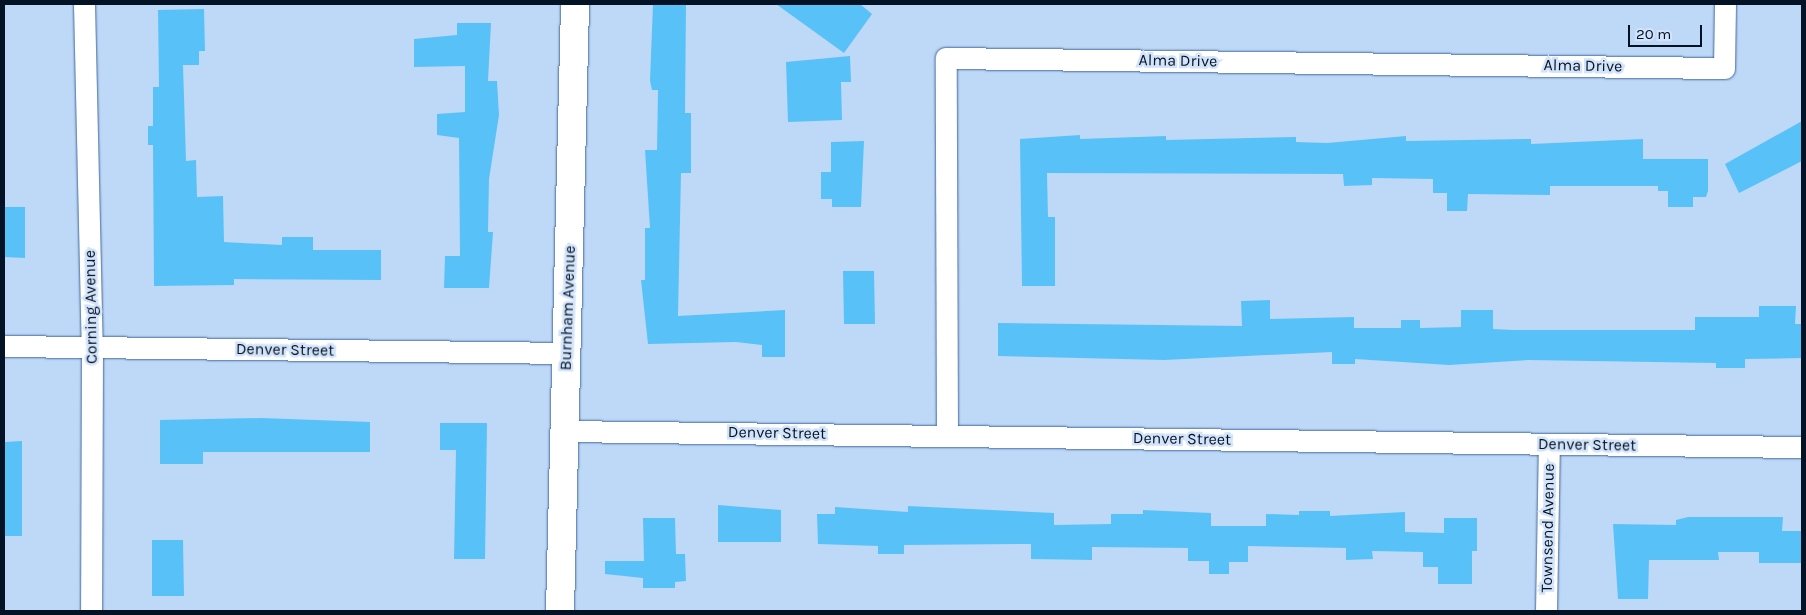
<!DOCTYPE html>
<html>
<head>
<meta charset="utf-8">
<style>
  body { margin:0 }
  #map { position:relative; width:1806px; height:615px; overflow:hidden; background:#bed8f8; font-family:Karla,sans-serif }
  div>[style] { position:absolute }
  .building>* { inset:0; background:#58c2f8 }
  .roads { filter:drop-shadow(0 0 1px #426999) drop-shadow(0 0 1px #426999) }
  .minor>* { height:21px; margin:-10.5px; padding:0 10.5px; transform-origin:10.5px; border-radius:10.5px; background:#fff }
  .tertiary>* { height:28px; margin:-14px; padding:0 14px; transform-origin:14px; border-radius:14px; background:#fff }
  span { translate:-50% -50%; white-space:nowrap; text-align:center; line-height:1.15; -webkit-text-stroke:5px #d3e4fa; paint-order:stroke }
  .street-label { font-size:16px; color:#041225 }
  .frame { position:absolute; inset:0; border:5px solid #041225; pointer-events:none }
  .scale { position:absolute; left:1628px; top:25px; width:74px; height:22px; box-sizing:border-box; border:2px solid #041225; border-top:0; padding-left:6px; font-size:15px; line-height:18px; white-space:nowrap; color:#041225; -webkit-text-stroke:4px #d3e4fa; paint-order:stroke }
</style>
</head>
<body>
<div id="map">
  <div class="building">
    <i style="clip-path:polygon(653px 4px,686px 4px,685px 113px,691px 113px,691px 173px,681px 173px,678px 316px,785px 310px,785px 357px,762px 357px,762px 345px,736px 342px,648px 344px,641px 280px,645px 280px,645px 228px,650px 228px,645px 150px,657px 150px,658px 90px,652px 90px,650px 81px)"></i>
    <i style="clip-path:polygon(776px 4px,860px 4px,872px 14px,844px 53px)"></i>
    <i style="clip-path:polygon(204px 9px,205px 51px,199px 51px,199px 65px,183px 65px,186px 161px,196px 160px,197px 197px,223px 196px,224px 242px,282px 245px,282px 237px,313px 237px,313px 250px,381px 250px,381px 280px,234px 279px,234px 285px,154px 286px,153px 145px,148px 145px,148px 126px,153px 126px,153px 87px,159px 87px,158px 10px)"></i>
    <i style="clip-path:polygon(457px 23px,491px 23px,488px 81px,497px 81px,499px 115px,489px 179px,488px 232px,493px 232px,489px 288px,444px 288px,445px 256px,460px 256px,459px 138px,437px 135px,437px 114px,465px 112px,465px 66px,414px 67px,414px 39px,457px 35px)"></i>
    <i style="clip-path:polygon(850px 56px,851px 82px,841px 82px,842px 120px,788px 122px,786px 62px)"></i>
    <i style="clip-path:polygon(1802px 121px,1802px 161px,1739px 193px,1725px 164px)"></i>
    <i style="clip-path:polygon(1080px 135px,1080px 139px,1166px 136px,1166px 140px,1296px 137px,1296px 142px,1327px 143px,1406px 136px,1406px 141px,1531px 139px,1531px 144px,1643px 139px,1643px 159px,1708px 159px,1708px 191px,1706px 197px,1693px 197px,1693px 207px,1668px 207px,1668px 191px,1658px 191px,1658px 186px,1550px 186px,1550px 195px,1468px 194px,1467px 211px,1447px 211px,1447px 193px,1433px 193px,1433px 179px,1372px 178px,1372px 185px,1344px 186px,1343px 174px,1047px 173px,1048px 217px,1055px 217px,1055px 286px,1022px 286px,1020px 139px)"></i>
    <i style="clip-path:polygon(864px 141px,861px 207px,832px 207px,832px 199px,821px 199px,821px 172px,831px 172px,831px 142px)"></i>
    <i style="clip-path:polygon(4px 207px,25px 207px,25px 258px,4px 257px)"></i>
    <i style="clip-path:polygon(843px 271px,874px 271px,875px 324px,844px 324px)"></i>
    <i style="clip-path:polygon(1270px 300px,1270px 319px,1354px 317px,1354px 328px,1401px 328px,1401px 320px,1420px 320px,1420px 328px,1461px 327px,1461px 310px,1493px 310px,1493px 329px,1513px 330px,1695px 330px,1695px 317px,1759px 317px,1759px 306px,1796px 306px,1795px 324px,1802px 324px,1802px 358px,1745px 359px,1745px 368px,1716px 368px,1716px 363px,1528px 360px,1449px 365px,1355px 359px,1355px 364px,1332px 364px,1332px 352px,1164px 360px,998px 356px,998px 323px,1242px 326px,1241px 301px)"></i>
    <i style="clip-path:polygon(261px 418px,370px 422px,370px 452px,203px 452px,203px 464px,160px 464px,160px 420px)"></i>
    <i style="clip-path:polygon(440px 423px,487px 423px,485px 559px,454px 559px,456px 450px,440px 450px)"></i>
    <i style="clip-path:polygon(22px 441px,22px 536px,4px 536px,4px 442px)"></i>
    <i style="clip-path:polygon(718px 505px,781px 510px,781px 542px,718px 542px)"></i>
    <i style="clip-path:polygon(908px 506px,1054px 513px,1054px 525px,1111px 524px,1111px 514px,1143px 514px,1143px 510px,1211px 513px,1211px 526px,1266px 526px,1266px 514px,1299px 515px,1299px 511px,1330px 511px,1330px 516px,1405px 512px,1405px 532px,1444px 533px,1444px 518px,1477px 518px,1477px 551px,1472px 551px,1472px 584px,1438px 584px,1438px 567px,1423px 567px,1423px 552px,1372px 551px,1373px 559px,1346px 560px,1346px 548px,1248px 546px,1248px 562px,1229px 562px,1229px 574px,1209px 574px,1209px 561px,1188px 561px,1188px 548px,1092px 547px,1092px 560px,1031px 559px,1031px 544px,904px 545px,904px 554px,878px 554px,878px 546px,818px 544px,817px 514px,835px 514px,835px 507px,908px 512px)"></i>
    <i style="clip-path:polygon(1688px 517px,1783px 517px,1782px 531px,1802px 531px,1802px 563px,1759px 563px,1759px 552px,1718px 552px,1719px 560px,1649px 560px,1648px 599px,1618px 599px,1613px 524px,1676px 525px,1676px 520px)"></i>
    <i style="clip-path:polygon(643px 518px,675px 518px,676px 554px,685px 554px,686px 581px,675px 582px,675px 588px,643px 588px,643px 578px,605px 574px,605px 561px,644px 561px)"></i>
    <i style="clip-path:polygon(152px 540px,183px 540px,184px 596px,152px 596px)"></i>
  </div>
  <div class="roads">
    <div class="minor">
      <i style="left:84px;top:4px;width:344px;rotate:88.7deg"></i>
      <i style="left:92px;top:348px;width:263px;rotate:90.2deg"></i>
      <i style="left:4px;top:346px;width:563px;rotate:0.71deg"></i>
      <i style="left:562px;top:431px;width:1240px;rotate:0.74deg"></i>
      <i style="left:947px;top:435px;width:377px;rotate:-90.2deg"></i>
      <i style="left:946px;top:58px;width:778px;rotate:0.74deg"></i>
      <i style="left:1724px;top:68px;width:64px;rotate:-89.1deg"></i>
      <i style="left:1546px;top:611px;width:166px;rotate:-89deg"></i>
    </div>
    <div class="tertiary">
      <i style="left:560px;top:611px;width:607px;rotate:-88.58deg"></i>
    </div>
  </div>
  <div class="street-label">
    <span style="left:1178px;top:61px;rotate:1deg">Alma Drive</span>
    <span style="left:1583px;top:66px;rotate:1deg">Alma Drive</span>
    <span style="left:91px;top:307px;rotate:-91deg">Corning Avenue</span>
    <span style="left:568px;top:308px;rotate:-88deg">Burnham Avenue</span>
    <span style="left:285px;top:350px;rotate:1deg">Denver Street</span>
    <span style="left:777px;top:433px;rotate:1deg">Denver Street</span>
    <span style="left:1182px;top:439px;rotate:1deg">Denver Street</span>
    <span style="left:1587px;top:445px;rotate:1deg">Denver Street</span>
    <span style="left:1548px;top:528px;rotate:-89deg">Townsend Avenue</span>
  </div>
  <div class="frame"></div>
  <div class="scale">20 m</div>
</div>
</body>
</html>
